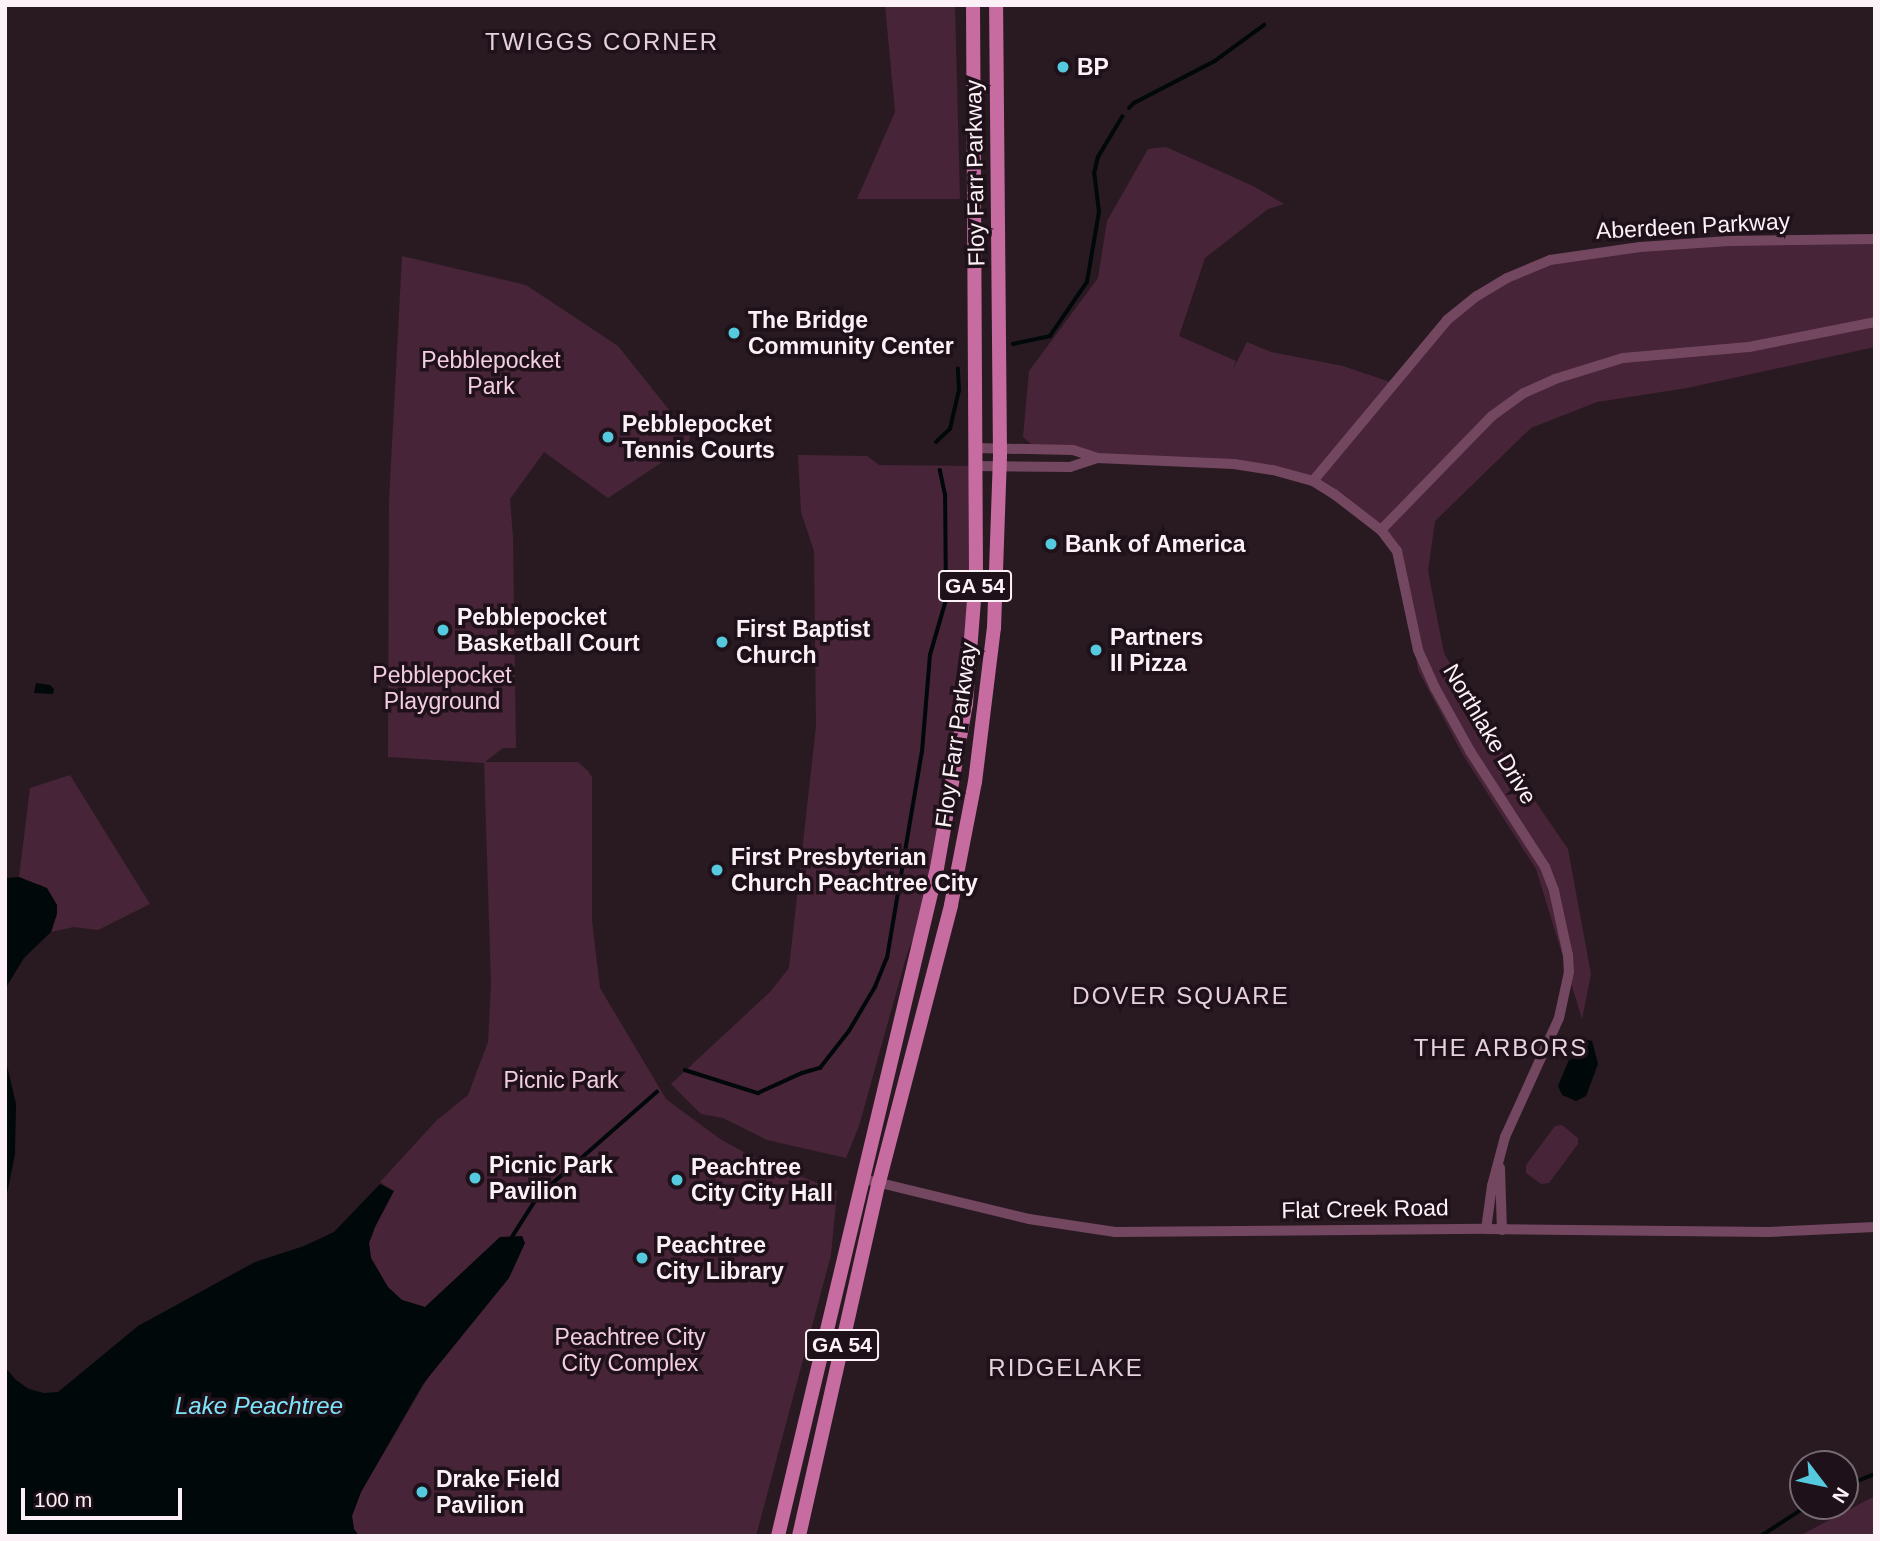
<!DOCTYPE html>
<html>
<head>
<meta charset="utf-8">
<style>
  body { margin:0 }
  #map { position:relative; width:1880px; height:1541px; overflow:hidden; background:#291a22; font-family:Helvetica,sans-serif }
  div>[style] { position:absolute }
  .green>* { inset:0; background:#472438 }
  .water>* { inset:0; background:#01080a }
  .stream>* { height:3.5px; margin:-1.75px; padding:0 1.75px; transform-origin:1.75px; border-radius:1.75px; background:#01080a }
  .minor>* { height:10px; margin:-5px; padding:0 5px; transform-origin:5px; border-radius:5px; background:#744760 }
  .major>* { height:14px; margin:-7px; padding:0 7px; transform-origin:7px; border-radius:7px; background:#c76ca1 }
  .dots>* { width:19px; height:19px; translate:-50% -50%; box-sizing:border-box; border:4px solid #1f1119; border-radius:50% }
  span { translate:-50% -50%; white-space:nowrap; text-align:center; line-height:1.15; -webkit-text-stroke:7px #1f1119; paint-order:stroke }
  .shield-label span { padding:2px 5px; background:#1f1119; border:2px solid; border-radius:5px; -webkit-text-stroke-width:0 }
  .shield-label { font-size:21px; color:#fcf1f6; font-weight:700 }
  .poi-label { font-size:23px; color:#fcf1f6; font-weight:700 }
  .left { translate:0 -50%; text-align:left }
  .street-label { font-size:23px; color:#fcf1f6 }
  .park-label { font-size:23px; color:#f3cde1 }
  .neighbourhood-label { font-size:24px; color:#e7d1dc; letter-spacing:2px }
  .water-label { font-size:24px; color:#7de5f9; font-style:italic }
  .frame { position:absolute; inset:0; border:7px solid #fcf1f6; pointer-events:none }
  .north { position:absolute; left:1789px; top:1450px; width:70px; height:70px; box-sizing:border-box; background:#1f1119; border:2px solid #776b71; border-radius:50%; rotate:122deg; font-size:19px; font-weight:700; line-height:28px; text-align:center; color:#fcf1f6 }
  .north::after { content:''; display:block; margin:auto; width:24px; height:32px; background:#55cade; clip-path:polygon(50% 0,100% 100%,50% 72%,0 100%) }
  .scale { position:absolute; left:21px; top:1488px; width:161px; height:32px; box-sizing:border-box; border:4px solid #fcf1f6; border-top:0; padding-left:9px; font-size:21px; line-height:24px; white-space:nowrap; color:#fcf1f6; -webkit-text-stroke:5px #1f1119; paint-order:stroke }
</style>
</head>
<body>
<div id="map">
  <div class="green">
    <i style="clip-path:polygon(885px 5px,955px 5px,960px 199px,857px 199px,895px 112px)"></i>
    <i style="clip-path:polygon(1166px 147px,1253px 186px,1284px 204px,1268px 209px,1205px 258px,1179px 336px,1236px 361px,1232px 371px,1247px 342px,1271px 352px,1343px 366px,1393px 383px,1477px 296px,1519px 273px,1582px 254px,1875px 236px,1875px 347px,1687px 388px,1597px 402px,1531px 428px,1435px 521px,1428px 571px,1444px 653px,1507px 760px,1568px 849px,1591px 974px,1582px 1019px,1536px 869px,1463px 755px,1418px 670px,1400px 560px,1381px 530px,1313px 481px,1273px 470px,1037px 449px,1023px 437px,1029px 371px,1098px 278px,1107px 221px,1148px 149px)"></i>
    <i style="clip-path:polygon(402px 256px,526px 285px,618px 346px,690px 436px,688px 450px,661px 463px,608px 498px,544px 452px,510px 499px,513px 537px,516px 748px,503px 748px,485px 762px,578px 762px,588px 771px,592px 777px,592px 921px,600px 988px,666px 1099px,720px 1139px,749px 1155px,837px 1191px,831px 1255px,756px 1536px,359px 1536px,354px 1529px,352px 1516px,361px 1492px,436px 1364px,425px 1307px,402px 1300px,388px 1288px,371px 1258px,369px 1243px,375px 1227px,393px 1191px,380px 1182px,436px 1121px,468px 1095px,488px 1042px,491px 984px,484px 763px,388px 757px,389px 501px)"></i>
    <i style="clip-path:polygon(798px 455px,867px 456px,879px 465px,975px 466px,968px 648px,930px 896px,907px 954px,859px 1126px,846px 1158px,767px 1140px,723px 1118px,701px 1114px,671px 1084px,770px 992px,789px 968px,816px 726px,814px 551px,801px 512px)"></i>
    <i style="clip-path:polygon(70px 775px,150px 904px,98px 930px,74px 927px,51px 932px,53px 926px,41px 885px,31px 884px,19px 877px,30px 788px)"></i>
    <i style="clip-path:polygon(1562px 1125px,1578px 1138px,1578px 1144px,1549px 1183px,1541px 1184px,1526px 1173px,1526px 1165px,1555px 1126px)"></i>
    <i style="clip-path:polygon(1875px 1496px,1875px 1536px,1799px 1536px,1820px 1525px)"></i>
  </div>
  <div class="water">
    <i style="clip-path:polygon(36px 683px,50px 685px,54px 689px,53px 694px,34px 693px)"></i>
    <i style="clip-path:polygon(19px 877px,47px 888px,57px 905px,57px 914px,51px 932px,24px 958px,5px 989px,5px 878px)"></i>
    <i style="clip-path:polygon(1578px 1038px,1592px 1041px,1598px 1064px,1586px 1096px,1576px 1101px,1562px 1095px,1558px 1086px)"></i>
    <i style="clip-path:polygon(5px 1057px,16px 1104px,15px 1154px,6px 1199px,5px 1237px)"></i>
    <i style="clip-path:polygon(380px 1184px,394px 1191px,375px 1227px,369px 1243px,371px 1258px,388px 1287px,402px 1300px,425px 1307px,500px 1237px,522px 1236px,525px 1243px,509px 1278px,423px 1384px,361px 1492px,352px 1516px,354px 1529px,359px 1536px,5px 1536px,5px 1367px,16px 1380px,29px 1389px,44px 1393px,58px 1392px,138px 1326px,255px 1262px,304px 1246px,334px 1232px)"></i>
  </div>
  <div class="stream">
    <i style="left:1129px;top:108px;width:7px;rotate:-45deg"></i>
    <i style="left:1134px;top:103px;width:91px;rotate:-27.4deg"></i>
    <i style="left:1215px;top:61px;width:61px;rotate:-36.3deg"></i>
    <i style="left:1013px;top:344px;width:38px;rotate:-12deg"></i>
    <i style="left:1050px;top:336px;width:65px;rotate:-55.6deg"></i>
    <i style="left:1087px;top:282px;width:71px;rotate:-80.3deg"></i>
    <i style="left:1099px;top:212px;width:38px;rotate:-97deg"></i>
    <i style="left:1094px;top:174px;width:17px;rotate:-77deg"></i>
    <i style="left:1098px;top:157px;width:47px;rotate:-59deg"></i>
    <i style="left:936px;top:442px;width:19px;rotate:-43deg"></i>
    <i style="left:950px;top:429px;width:39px;rotate:-77deg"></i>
    <i style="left:959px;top:391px;width:22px;rotate:-93deg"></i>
    <i style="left:685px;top:1070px;width:77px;rotate:17.5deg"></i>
    <i style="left:758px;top:1093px;width:48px;rotate:-24.4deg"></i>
    <i style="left:802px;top:1073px;width:19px;rotate:-16deg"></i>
    <i style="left:820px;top:1068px;width:47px;rotate:-51.9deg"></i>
    <i style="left:849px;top:1031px;width:51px;rotate:-59.4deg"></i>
    <i style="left:875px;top:987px;width:31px;rotate:-68deg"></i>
    <i style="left:887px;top:958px;width:209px;rotate:-80.4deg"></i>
    <i style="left:922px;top:752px;width:97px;rotate:-85.3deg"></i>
    <i style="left:930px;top:655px;width:57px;rotate:-73.8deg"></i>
    <i style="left:946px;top:600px;width:105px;rotate:-90.5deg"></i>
    <i style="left:945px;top:495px;width:25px;rotate:-102deg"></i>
    <i style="left:512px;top:1237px;width:49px;rotate:-57.6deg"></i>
    <i style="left:538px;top:1196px;width:158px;rotate:-41.2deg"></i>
    <i style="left:1845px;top:1486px;width:32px;rotate:-22deg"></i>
    <i style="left:1761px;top:1536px;width:55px;rotate:-33.1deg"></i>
  </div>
  <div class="minor">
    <i style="left:975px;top:448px;width:98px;rotate:1.2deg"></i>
    <i style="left:1073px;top:450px;width:25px;rotate:18deg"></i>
    <i style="left:1097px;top:458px;width:137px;rotate:2.5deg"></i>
    <i style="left:1234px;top:464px;width:39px;rotate:9deg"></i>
    <i style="left:1273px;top:470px;width:41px;rotate:15.4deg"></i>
    <i style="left:1313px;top:481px;width:25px;rotate:32deg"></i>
    <i style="left:1334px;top:494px;width:59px;rotate:37.5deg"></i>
    <i style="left:1381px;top:530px;width:26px;rotate:53deg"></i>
    <i style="left:1397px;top:551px;width:101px;rotate:78deg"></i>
    <i style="left:1418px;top:650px;width:42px;rotate:65.9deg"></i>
    <i style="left:1435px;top:688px;width:72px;rotate:60.9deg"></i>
    <i style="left:1470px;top:751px;width:138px;rotate:57.1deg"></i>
    <i style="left:1545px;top:867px;width:26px;rotate:69deg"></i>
    <i style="left:1554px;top:891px;width:66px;rotate:77.7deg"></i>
    <i style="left:1568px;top:955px;width:17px;rotate:87deg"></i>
    <i style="left:1569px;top:972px;width:47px;rotate:102.3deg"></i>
    <i style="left:1559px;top:1018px;width:131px;rotate:114.4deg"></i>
    <i style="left:1505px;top:1137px;width:51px;rotate:104.9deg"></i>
    <i style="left:1492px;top:1186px;width:43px;rotate:97.9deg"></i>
    <i style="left:975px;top:466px;width:95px;rotate:0.6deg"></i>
    <i style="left:1070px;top:467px;width:28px;rotate:-18deg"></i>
    <i style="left:1313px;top:481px;width:209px;rotate:-50.2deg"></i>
    <i style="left:1447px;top:320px;width:38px;rotate:-39deg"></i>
    <i style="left:1477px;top:296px;width:35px;rotate:-31deg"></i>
    <i style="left:1507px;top:278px;width:47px;rotate:-22.7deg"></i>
    <i style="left:1550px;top:260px;width:91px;rotate:-8.2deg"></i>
    <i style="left:1640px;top:247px;width:89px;rotate:-3.9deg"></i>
    <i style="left:1729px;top:241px;width:146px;rotate:-0.8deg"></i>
    <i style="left:1381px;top:530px;width:159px;rotate:-45.8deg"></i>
    <i style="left:1492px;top:416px;width:39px;rotate:-36deg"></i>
    <i style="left:1524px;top:393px;width:34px;rotate:-24deg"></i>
    <i style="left:1555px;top:379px;width:71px;rotate:-17.2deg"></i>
    <i style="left:1623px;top:358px;width:126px;rotate:-5deg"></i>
    <i style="left:1749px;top:347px;width:128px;rotate:-11.2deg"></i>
    <i style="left:1500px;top:1168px;width:62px;rotate:88.2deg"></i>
    <i style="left:872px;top:1181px;width:162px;rotate:13.6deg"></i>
    <i style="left:1029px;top:1219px;width:87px;rotate:8.6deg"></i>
    <i style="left:1115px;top:1232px;width:371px;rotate:-0.5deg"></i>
    <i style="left:1486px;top:1229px;width:283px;rotate:0.6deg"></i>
    <i style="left:1769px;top:1232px;width:106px;rotate:-2.7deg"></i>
  </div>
  <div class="major">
    <i style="left:778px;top:1536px;width:687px;rotate:-76.61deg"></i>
    <i style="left:937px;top:868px;width:167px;rotate:-80deg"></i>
    <i style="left:966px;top:704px;width:129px;rotate:-85.6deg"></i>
    <i style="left:976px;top:575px;width:570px;rotate:-90.3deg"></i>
    <i style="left:799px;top:1536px;width:363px;rotate:-77.3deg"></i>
    <i style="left:879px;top:1182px;width:286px;rotate:-75.4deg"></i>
    <i style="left:951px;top:905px;width:125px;rotate:-79deg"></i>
    <i style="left:975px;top:782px;width:155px;rotate:-83deg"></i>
    <i style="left:994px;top:628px;width:173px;rotate:-88deg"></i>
    <i style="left:1000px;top:455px;width:450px;rotate:-90.5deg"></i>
  </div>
  <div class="dots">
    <i style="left:1063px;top:67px;background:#55cade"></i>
    <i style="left:734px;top:333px;background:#55cade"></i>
    <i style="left:608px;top:437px;background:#55cade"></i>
    <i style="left:1051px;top:544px;background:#55cade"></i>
    <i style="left:443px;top:630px;background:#55cade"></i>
    <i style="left:722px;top:642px;background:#55cade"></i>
    <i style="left:1096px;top:650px;background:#55cade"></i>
    <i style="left:717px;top:870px;background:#55cade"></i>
    <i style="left:475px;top:1178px;background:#55cade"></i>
    <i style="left:677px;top:1180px;background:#55cade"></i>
    <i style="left:642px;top:1258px;background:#55cade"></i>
    <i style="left:422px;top:1492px;background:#55cade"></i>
  </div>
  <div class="shield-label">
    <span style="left:975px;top:586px">GA 54</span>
    <span style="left:842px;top:1345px">GA 54</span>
  </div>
  <div class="poi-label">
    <span class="left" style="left:1077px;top:67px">BP</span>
    <span class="left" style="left:748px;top:333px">The Bridge<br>Community Center</span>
    <span class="left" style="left:622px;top:437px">Pebblepocket<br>Tennis Courts</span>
    <span class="left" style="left:1065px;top:544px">Bank of America</span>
    <span class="left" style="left:457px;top:630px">Pebblepocket<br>Basketball Court</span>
    <span class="left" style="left:736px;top:642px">First Baptist<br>Church</span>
    <span class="left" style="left:1110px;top:650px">Partners<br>II Pizza</span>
    <span class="left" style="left:731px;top:870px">First Presbyterian<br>Church Peachtree City</span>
    <span class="left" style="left:489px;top:1178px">Picnic Park<br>Pavilion</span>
    <span class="left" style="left:691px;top:1180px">Peachtree<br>City City Hall</span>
    <span class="left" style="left:656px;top:1258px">Peachtree<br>City Library</span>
    <span class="left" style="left:436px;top:1492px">Drake Field<br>Pavilion</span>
  </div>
  <div class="street-label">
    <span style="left:975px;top:173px;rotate:-91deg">Floy Farr Parkway</span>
    <span style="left:1693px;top:226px;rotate:-3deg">Aberdeen Parkway</span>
    <span style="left:1490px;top:734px;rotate:59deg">Northlake Drive</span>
    <span style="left:956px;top:735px;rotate:-82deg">Floy Farr Parkway</span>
    <span style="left:1365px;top:1209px;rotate:-1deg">Flat Creek Road</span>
  </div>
  <div class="park-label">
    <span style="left:491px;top:373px">Pebblepocket<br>Park</span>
    <span style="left:442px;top:688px">Pebblepocket<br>Playground</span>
    <span style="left:561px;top:1080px">Picnic Park</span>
    <span style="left:630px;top:1350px">Peachtree City<br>City Complex</span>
  </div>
  <div class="neighbourhood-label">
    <span style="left:602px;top:42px">TWIGGS CORNER</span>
    <span style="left:1181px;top:996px">DOVER SQUARE</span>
    <span style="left:1501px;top:1048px">THE ARBORS</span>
    <span style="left:1066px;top:1368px">RIDGELAKE</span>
  </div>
  <div class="water-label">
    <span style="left:259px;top:1406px">Lake Peachtree</span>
  </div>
  <div class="frame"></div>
  <div class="north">N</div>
  <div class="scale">100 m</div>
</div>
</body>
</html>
